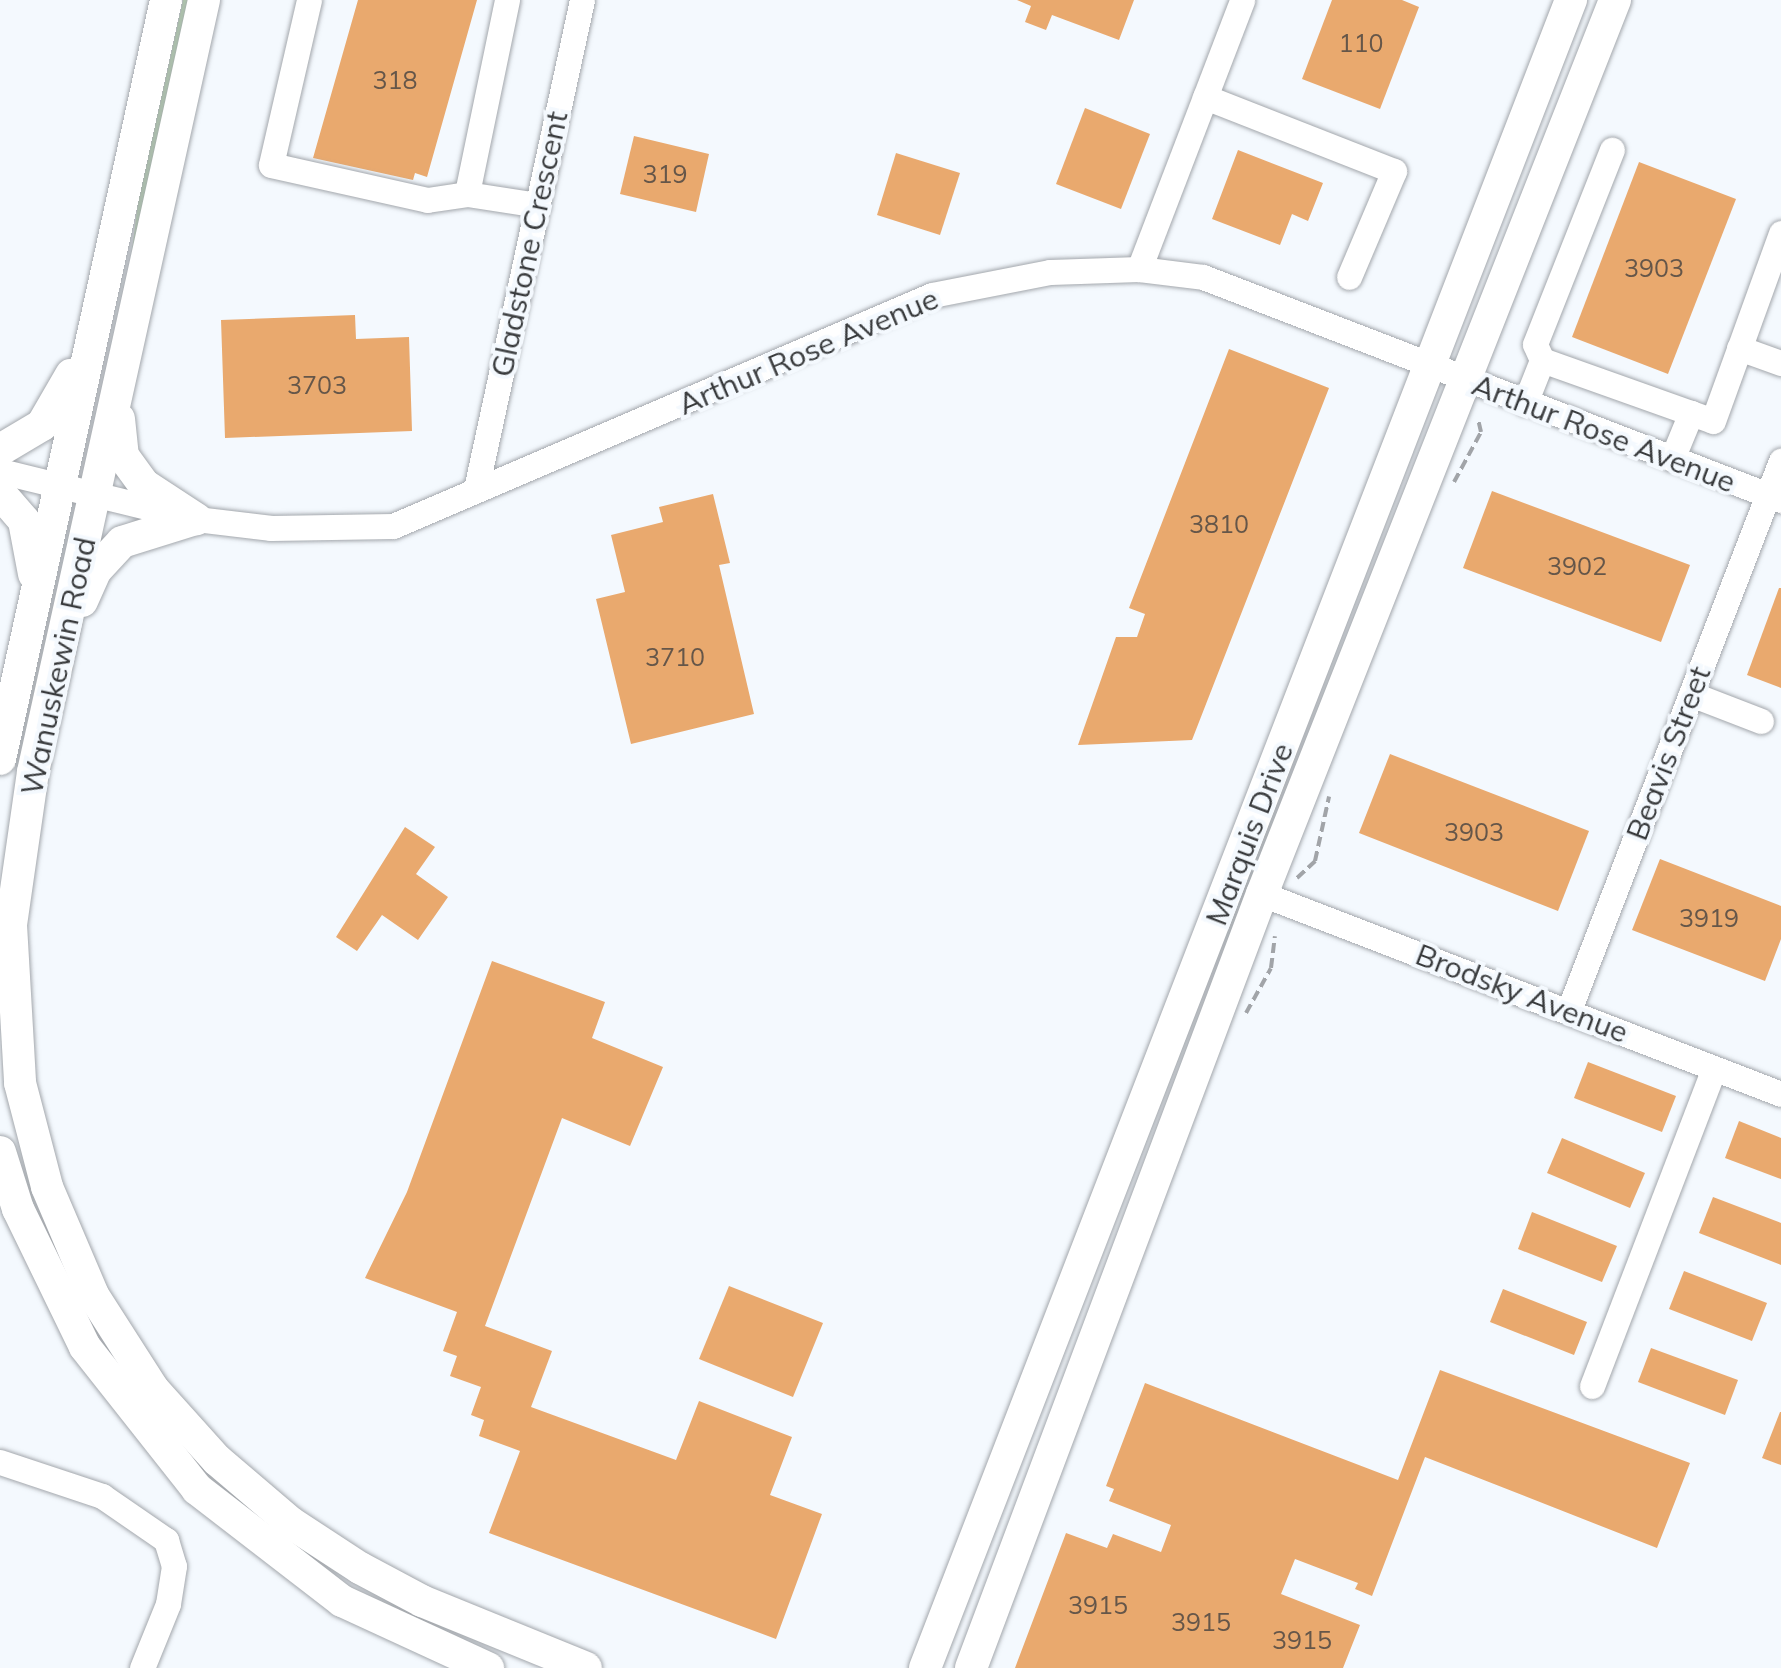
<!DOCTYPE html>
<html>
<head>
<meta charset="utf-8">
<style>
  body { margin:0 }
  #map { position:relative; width:1781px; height:1668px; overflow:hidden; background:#f4f9fe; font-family:Mulish,sans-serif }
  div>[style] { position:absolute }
  .green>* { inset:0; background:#bae8aa }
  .building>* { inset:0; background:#e9a96e }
  .path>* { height:4px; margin-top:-2px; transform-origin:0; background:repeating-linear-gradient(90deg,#a1a4a8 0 10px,transparent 0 15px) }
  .roads { filter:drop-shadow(0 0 2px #a3a7ac) drop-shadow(0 0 2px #a3a7ac) }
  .minor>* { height:25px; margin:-12.5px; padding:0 12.5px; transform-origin:12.5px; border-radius:12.5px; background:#fff }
  .major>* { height:32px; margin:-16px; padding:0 16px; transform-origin:16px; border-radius:16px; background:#fff }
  span { translate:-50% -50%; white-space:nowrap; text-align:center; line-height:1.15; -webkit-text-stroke:8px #f4f9fe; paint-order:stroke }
  .number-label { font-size:25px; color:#655649 }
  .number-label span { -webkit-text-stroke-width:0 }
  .street-label { font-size:30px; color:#393b3d }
</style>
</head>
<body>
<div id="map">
  <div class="green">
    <i style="clip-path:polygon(183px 0,190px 0,131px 259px,138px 202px)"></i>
  </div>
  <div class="building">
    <i style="clip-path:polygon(358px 0,477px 0,427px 177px,415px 173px,413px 180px,313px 158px)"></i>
    <i style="clip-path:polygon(1017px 0,1134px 0,1119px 40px,1052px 15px,1046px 30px,1025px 22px,1031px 6px)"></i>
    <i style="clip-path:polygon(1332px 0,1402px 0,1419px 7px,1380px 109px,1302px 79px)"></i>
    <i style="clip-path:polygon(1085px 108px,1150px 134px,1121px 209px,1056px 184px)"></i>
    <i style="clip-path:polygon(634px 136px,709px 154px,696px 212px,620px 194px)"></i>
    <i style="clip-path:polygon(1238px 150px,1323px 183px,1308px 221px,1292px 214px,1280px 245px,1212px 219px)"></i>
    <i style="clip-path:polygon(896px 153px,960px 173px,940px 235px,877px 215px)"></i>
    <i style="clip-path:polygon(1639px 162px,1736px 199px,1668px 374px,1572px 337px)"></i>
    <i style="clip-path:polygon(355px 315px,356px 339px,409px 337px,412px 431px,225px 438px,221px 320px)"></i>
    <i style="clip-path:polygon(1229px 349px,1329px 388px,1192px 740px,1078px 745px,1116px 637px,1137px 637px,1145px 614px,1129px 608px)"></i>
    <i style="clip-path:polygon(1492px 491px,1690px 565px,1661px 642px,1463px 568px)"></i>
    <i style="clip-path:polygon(713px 494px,730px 563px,719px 565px,754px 714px,631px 744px,596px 599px,625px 592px,611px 535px,663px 522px,659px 507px)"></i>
    <i style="clip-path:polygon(1779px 588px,1781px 588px,1781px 688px,1747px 675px)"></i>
    <i style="clip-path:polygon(1390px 754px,1589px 831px,1558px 911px,1359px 833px)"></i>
    <i style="clip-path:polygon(405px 827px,435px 847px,416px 874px,448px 897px,418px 940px,382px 915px,357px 951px,336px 937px)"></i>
    <i style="clip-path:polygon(1660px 859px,1781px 906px,1781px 939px,1765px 981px,1632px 930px)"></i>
    <i style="clip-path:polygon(492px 961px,605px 1002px,592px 1038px,663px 1067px,630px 1146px,562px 1118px,485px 1326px,552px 1351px,531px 1407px,676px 1460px,699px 1401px,792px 1437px,770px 1495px,822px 1514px,776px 1639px,489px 1533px,520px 1451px,479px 1436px,484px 1420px,471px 1415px,481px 1387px,450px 1376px,457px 1356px,443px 1351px,457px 1312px,365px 1278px,407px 1192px)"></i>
    <i style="clip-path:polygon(1588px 1062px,1676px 1096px,1662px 1132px,1574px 1098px)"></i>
    <i style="clip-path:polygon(1739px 1121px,1781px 1138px,1781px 1179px,1725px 1158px)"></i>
    <i style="clip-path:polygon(1562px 1138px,1645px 1173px,1630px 1208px,1547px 1173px)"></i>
    <i style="clip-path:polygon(1713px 1197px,1781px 1223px,1781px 1265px,1699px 1233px)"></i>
    <i style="clip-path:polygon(1532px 1212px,1617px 1246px,1602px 1282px,1518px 1249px)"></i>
    <i style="clip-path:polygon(1684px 1271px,1767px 1303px,1752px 1341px,1669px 1309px)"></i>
    <i style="clip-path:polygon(729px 1286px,823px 1323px,793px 1397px,699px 1359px)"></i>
    <i style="clip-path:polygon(1503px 1289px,1587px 1322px,1574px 1355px,1490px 1322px)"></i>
    <i style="clip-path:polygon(1651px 1348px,1738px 1380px,1725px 1415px,1638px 1382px)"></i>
    <i style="clip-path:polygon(1440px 1370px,1690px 1463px,1657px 1548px,1425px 1457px,1372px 1596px,1355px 1589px,1358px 1583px,1295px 1559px,1281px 1594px,1360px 1625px,1343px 1668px,1015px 1668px,1066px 1533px,1107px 1548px,1113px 1534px,1161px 1552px,1171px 1525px,1109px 1501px,1114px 1489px,1106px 1486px,1145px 1383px,1398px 1480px)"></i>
    <i style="clip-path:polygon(1780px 1412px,1781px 1412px,1781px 1465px,1762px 1458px)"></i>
  </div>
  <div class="path">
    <i style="left:1454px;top:482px;width:57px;rotate:-61.6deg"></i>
    <i style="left:1481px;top:432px;width:13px;rotate:-103deg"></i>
    <i style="left:1297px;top:878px;width:25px;rotate:-43deg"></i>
    <i style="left:1315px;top:861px;width:66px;rotate:-77.7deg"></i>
    <i style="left:1246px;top:1013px;width:51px;rotate:-60.9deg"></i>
    <i style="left:1271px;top:968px;width:32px;rotate:-83deg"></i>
  </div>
  <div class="roads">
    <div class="minor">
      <i style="left:309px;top:0;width:169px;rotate:103deg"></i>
      <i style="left:271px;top:165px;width:160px;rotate:12.6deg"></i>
      <i style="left:427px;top:200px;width:40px;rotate:-8.5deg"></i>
      <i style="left:507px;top:0;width:198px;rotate:101.7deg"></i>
      <i style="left:467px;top:194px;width:72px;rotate:8.8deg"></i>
      <i style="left:1205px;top:97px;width:203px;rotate:21.4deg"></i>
      <i style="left:1394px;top:171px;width:115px;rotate:113deg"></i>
      <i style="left:1139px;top:269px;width:288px;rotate:-69deg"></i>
      <i style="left:1739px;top:348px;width:45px;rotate:19.7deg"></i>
      <i style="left:1542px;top:360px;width:158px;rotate:19.6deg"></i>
      <i style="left:1525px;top:403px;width:46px;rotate:-68.4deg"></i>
      <i style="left:1542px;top:360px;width:17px;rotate:-114deg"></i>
      <i style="left:1535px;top:344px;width:209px;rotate:-68.4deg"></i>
      <i style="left:1672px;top:459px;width:50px;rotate:-67.6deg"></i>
      <i style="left:1691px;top:413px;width:23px;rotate:20deg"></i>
      <i style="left:1713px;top:421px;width:200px;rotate:-70.1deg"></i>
      <i style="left:0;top:471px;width:202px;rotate:13.8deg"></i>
      <i style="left:196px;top:519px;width:76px;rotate:6.8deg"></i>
      <i style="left:271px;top:528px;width:122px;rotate:-0.9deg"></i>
      <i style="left:393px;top:526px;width:586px;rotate:-23.2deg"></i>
      <i style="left:932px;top:295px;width:120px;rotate:-11deg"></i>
      <i style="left:1050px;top:272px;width:89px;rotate:-1.9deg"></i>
      <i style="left:1139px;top:269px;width:64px;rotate:7.1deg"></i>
      <i style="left:1203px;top:277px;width:620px;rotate:21.1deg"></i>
      <i style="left:476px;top:489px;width:500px;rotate:-77.77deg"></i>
      <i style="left:1691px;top:694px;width:75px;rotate:21.1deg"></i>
      <i style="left:1262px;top:894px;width:556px;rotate:21.07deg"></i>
      <i style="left:1569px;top:1010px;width:589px;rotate:-68.89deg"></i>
      <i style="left:1592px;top:1386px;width:340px;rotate:-69deg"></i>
      <i style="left:0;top:1462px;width:108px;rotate:18.4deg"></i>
      <i style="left:102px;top:1496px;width:78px;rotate:34.5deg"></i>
      <i style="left:166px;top:1540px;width:27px;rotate:73deg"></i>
      <i style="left:174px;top:1566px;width:38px;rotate:99deg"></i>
      <i style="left:168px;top:1604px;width:69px;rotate:112.1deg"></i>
    </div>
    <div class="major">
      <i style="left:204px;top:0;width:791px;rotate:102.49deg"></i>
      <i style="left:33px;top:772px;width:155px;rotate:98.2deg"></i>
      <i style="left:11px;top:925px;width:158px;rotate:86.7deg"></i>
      <i style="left:20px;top:1083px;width:107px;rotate:75.4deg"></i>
      <i style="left:47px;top:1187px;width:117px;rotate:66.9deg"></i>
      <i style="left:93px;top:1295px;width:112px;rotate:57.4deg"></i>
      <i style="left:153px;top:1389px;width:96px;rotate:48deg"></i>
      <i style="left:217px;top:1460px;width:97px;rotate:40.4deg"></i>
      <i style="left:291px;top:1523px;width:82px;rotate:33.1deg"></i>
      <i style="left:360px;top:1568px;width:70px;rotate:28deg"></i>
      <i style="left:422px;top:1601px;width:177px;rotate:22.2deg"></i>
      <i style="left:119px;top:419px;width:37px;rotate:84deg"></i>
      <i style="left:123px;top:456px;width:34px;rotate:54deg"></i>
      <i style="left:143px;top:484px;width:64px;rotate:33.4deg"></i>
      <i style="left:0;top:450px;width:49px;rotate:-30.8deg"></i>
      <i style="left:42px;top:425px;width:58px;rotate:-59.9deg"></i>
      <i style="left:0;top:493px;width:37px;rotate:49deg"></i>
      <i style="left:24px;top:521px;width:54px;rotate:79.3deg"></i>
      <i style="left:82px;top:601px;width:34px;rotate:-66deg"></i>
      <i style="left:96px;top:570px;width:38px;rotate:-47deg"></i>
      <i style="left:122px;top:542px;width:77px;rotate:-17.3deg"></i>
      <i style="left:0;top:759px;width:777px;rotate:-77.66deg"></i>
      <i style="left:0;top:1152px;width:60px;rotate:72.5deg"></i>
      <i style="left:18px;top:1209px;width:153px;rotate:64.1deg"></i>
      <i style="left:85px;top:1347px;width:181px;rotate:51.7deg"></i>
      <i style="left:197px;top:1489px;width:183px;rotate:37.7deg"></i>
      <i style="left:342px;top:1601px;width:161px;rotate:24.7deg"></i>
      <i style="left:925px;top:1668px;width:1789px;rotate:-68.83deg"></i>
      <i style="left:971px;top:1668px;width:827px;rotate:-69.4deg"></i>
      <i style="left:1262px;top:894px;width:961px;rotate:-68.45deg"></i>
    </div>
  </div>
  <div class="number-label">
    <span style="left:1361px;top:43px">110</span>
    <span style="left:395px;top:80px">318</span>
    <span style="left:665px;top:174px">319</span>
    <span style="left:1654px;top:268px">3903</span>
    <span style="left:317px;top:385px">3703</span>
    <span style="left:1219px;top:524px">3810</span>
    <span style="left:1577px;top:566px">3902</span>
    <span style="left:675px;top:657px">3710</span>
    <span style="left:1474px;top:832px">3903</span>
    <span style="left:1709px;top:918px">3919</span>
    <span style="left:1098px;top:1605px">3915</span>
    <span style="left:1201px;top:1622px">3915</span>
    <span style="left:1302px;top:1640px">3915</span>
  </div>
  <div class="street-label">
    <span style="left:529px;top:244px;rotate:-78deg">Gladstone Crescent</span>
    <span style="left:808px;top:351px;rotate:-23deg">Arthur Rose Avenue</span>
    <span style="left:1604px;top:433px;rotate:21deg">Arthur Rose Avenue</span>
    <span style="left:58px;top:666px;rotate:-78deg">Wanuskewin Road</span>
    <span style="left:1668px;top:753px;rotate:-69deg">Beavis Street</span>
    <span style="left:1249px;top:834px;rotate:-69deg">Marquis Drive</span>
    <span style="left:1522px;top:993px;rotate:21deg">Brodsky Avenue</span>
  </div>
</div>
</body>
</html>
